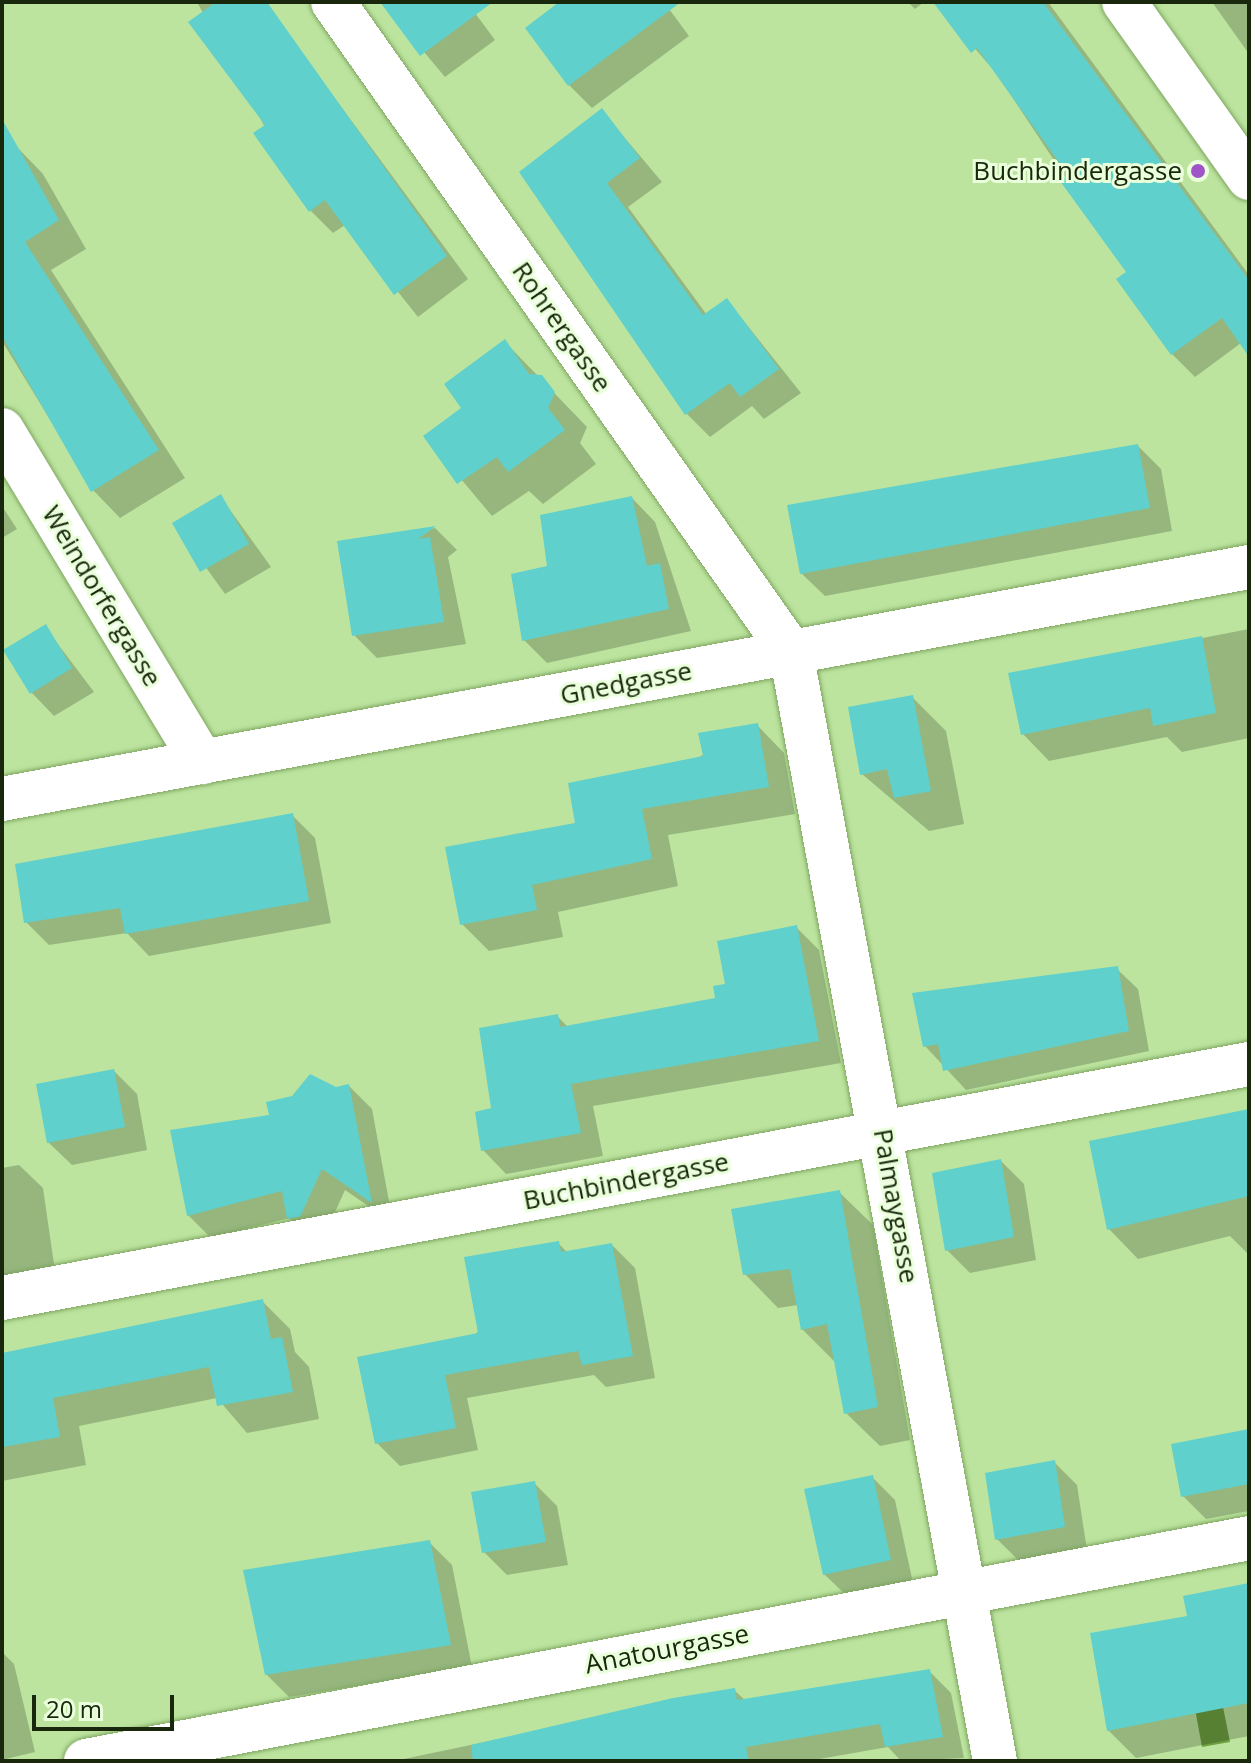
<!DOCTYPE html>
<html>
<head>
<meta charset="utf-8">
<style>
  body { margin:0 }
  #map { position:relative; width:1251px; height:1763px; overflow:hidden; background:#bce49e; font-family:"Open Sans",sans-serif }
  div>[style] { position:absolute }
  .water>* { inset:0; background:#6da03f }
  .shadow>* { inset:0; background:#0003 }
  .building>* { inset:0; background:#5fd0cc }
  .roads { filter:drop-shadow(0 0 2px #7fa561) drop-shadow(0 0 2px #7fa561) }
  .minor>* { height:44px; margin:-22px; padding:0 22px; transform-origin:22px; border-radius:22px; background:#fff }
  .dots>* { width:22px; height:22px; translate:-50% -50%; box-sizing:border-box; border:4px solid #eaffdb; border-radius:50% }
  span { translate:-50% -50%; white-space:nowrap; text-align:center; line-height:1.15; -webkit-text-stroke:6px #eaffdb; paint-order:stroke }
  .poi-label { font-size:26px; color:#19280c }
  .right { translate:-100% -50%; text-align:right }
  .street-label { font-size:26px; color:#19280c }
  .frame { position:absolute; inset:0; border:4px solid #19280c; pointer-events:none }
  .scale { position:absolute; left:32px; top:1695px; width:142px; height:36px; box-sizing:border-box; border:4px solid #19280c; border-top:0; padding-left:10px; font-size:24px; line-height:28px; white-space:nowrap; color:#19280c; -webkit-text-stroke:6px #eaffdb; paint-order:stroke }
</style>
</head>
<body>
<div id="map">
  <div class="water">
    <i style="clip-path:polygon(1219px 1687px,1230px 1742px,1202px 1747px,1192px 1692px)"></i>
  </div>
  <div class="shadow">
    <i style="clip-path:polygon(197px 2px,264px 2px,468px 279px,418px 317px,345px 225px,333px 233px,310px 210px)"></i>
    <i style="clip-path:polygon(382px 2px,490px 2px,475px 13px,495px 40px,445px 77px)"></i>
    <i style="clip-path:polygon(562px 2px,664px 2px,689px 36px,592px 108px,569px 85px)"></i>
    <i style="clip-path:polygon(908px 2px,924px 2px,915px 9px)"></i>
    <i style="clip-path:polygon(935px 2px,1048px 2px,1249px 275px,1249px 354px,1241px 343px,1195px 377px,1172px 354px,1129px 273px,996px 73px)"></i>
    <i style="clip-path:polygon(1212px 2px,1249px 2px,1249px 54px)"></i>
    <i style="clip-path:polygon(602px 111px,662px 182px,628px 207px,707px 315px,727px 300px,801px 393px,764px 419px,752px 406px,710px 437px,687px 414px,522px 173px)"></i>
    <i style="clip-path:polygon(16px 146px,43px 174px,86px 249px,51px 270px,185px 478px,120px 518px,93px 490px,2px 341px,2px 154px)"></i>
    <i style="clip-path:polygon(505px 342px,587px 427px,580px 443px,596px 464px,543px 504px,529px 491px,492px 516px,425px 436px,464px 408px)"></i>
    <i style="clip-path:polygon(1138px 446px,1161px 469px,1172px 531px,825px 596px,801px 573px,789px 506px)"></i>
    <i style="clip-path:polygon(220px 496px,271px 567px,225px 594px,174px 523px)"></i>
    <i style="clip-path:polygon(632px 498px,655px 522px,691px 631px,547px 663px,524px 640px,549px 567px)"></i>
    <i style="clip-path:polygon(2px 506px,17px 529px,2px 538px)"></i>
    <i style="clip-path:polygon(435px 528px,457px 550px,448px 557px,466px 644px,377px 658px,354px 635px,339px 543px)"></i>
    <i style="clip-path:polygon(45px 627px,94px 692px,54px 716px,32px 693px)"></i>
    <i style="clip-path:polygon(1249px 629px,1249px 738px,1182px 752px,1167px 737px,1049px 761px,1023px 734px,1011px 675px)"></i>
    <i style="clip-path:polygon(912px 697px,946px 731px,964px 824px,929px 831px,862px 774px)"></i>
    <i style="clip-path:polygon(757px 725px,784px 753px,795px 814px,668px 835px,678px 886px,558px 912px,563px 937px,489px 951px,462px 924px,578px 824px)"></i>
    <i style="clip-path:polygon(292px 815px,315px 838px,331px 923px,149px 956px,127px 933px,49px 945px,26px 922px)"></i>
    <i style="clip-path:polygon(796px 927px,819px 950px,841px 1063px,593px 1106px,603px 1156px,506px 1174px,483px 1150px,493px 1110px,557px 1016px,568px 1027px,718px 1000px)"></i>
    <i style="clip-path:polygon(1117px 969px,1138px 989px,1149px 1051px,966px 1090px,925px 1046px,914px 995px)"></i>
    <i style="clip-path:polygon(114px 1071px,137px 1094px,147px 1150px,72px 1165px,48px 1142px)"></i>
    <i style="clip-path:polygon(349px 1086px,372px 1109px,393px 1223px,345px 1190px,323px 1239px,312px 1241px,289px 1218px,211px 1238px,188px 1215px,271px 1116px)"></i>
    <i style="clip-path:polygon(1249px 1113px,1249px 1255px,1230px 1236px,1138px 1259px,1109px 1229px)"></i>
    <i style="clip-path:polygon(1001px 1161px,1024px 1184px,1036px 1260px,970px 1273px,947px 1250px)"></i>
    <i style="clip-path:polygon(19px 1165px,43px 1188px,55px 1271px,2px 1281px,2px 1168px)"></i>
    <i style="clip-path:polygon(839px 1192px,873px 1225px,910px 1440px,880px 1446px,846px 1413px,837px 1364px,802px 1329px,798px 1305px,778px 1308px,745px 1274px)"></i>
    <i style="clip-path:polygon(558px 1243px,568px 1253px,612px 1245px,635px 1268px,655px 1378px,606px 1387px,594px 1375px,467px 1398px,478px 1450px,400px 1466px,377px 1443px)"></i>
    <i style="clip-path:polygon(262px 1301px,290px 1329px,295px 1352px,309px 1367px,319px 1419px,247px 1433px,217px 1398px,79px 1426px,86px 1465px,2px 1481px,2px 1354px)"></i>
    <i style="clip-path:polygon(1249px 1431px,1249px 1511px,1206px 1519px,1183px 1496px)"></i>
    <i style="clip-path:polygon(1054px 1462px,1077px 1485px,1087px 1550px,1020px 1562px,997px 1539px)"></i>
    <i style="clip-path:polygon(872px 1477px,895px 1500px,913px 1583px,848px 1597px,824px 1574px)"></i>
    <i style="clip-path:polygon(534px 1483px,557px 1506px,568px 1565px,507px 1575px,484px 1552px)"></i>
    <i style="clip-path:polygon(429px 1542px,452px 1565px,472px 1667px,289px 1697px,266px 1674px)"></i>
    <i style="clip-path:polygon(1249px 1585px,1249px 1736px,1136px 1758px,1108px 1730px,1189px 1618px)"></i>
    <i style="clip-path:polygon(2px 1652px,14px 1664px,35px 1752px,2px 1760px)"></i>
    <i style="clip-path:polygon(929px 1671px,951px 1693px,964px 1758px,901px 1761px,888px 1747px,808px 1761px,394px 1761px,734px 1690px,746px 1701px)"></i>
  </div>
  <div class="building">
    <i style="clip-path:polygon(216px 2px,267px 2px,447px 256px,394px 295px,325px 200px,309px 212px,253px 133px,265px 125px,188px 22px)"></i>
    <i style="clip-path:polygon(380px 2px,493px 2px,420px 56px)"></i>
    <i style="clip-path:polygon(559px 2px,681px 2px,568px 86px,525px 28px)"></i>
    <i style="clip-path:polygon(933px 2px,1043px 2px,1249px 280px,1249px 357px,1222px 318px,1171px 355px,1116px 279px,1126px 272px,1060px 181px,1068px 175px,977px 48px,971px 53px)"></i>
    <i style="clip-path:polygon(602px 108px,640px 158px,607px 183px,703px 315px,727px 298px,779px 369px,740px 397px,730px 383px,685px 415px,519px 172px)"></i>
    <i style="clip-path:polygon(2px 119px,59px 220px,25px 242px,159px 450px,91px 492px,2px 336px)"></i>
    <i style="clip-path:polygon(505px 339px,529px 374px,542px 375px,555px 392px,548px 408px,565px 430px,508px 472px,497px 457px,457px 484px,423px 436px,461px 408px,444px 384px)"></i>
    <i style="clip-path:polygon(1138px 444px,1150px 508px,800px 574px,787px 505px)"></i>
    <i style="clip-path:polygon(221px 494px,249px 544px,200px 572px,172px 523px)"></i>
    <i style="clip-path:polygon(632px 496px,647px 566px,660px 563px,669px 609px,522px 641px,511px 574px,547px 566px,540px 515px)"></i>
    <i style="clip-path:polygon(436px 526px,418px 539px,430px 537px,444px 622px,352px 636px,337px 541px)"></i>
    <i style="clip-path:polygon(46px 624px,72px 668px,30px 694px,3px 650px)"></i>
    <i style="clip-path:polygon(1202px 636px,1216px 713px,1153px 726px,1150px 708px,1021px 735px,1008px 673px)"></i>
    <i style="clip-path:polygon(913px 695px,931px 791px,894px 798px,887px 769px,860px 775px,848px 707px)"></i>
    <i style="clip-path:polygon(758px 723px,769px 787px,642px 809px,652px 859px,532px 885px,537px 910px,460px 925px,445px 847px,575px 823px,568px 783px,703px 756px,698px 733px)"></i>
    <i style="clip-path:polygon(293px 813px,309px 901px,125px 934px,120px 908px,24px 923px,15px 864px)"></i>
    <i style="clip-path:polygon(797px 925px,819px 1041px,571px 1084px,581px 1133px,481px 1151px,475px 1112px,491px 1108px,479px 1028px,558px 1014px,560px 1027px,715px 998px,713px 986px,725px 984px,717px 941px)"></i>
    <i style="clip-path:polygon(1118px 966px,1129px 1031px,943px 1071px,938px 1044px,923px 1047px,912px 993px)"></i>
    <i style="clip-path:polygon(114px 1069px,125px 1127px,47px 1143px,36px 1084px)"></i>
    <i style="clip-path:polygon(310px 1074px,336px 1087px,349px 1084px,372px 1203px,322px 1169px,300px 1217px,287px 1219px,282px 1191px,187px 1216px,170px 1130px,269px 1115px,266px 1102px,292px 1096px)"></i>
    <i style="clip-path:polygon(1249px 1109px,1249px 1196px,1107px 1230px,1089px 1141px)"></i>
    <i style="clip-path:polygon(1001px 1159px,1014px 1237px,945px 1251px,932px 1173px)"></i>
    <i style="clip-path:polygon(840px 1190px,878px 1407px,844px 1414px,827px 1324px,801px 1330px,790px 1269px,743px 1275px,731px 1209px)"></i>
    <i style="clip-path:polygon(559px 1241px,561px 1252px,612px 1243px,633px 1356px,582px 1365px,578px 1351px,445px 1375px,456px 1428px,375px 1444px,357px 1357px,478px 1333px,464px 1257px)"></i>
    <i style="clip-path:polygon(263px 1299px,271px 1339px,282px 1337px,293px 1392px,217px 1406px,209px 1367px,53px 1398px,60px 1437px,2px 1447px,2px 1353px)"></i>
    <i style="clip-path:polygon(1249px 1429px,1249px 1484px,1181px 1497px,1171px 1444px)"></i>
    <i style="clip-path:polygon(1055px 1460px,1065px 1527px,995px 1540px,985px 1473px)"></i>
    <i style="clip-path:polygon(873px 1475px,891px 1560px,823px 1575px,804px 1489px)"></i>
    <i style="clip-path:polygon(535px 1481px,546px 1542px,482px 1553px,471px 1492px)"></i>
    <i style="clip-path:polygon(430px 1540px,451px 1645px,265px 1675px,243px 1570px)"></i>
    <i style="clip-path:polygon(1249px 1583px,1249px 1703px,1107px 1731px,1090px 1633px,1187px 1616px,1183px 1596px)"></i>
    <i style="clip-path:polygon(930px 1669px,943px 1737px,885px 1747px,880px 1724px,746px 1747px,749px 1761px,473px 1761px,471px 1745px,673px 1698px,735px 1688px,737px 1700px)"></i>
  </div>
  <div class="roads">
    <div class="minor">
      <i style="left:333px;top:2px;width:795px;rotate:54.83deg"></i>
      <i style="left:791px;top:652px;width:1128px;rotate:79.58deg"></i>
      <i style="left:1124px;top:2px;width:216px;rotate:54.6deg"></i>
      <i style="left:2px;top:430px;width:388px;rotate:58.9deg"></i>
      <i style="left:2px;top:799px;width:1268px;rotate:-10.54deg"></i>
      <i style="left:2px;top:1298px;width:1269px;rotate:-10.63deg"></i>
      <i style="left:86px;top:1761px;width:1184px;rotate:-10.85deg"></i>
    </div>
  </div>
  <div class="dots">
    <i style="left:1198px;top:171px;background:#9f54c7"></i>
  </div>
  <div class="poi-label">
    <span class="right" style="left:1182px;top:171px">Buchbindergasse</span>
  </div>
  <div class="street-label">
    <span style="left:562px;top:327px;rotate:55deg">Rohrergasse</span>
    <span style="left:102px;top:596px;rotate:59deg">Weindorfergasse</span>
    <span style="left:626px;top:683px;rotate:-11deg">Gnedgasse</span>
    <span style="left:626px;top:1181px;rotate:-11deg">Buchbindergasse</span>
    <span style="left:896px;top:1206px;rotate:80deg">Palmaygasse</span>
    <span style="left:667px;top:1649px;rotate:-11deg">Anatourgasse</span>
  </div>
  <div class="frame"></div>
  <div class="scale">20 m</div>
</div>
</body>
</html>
